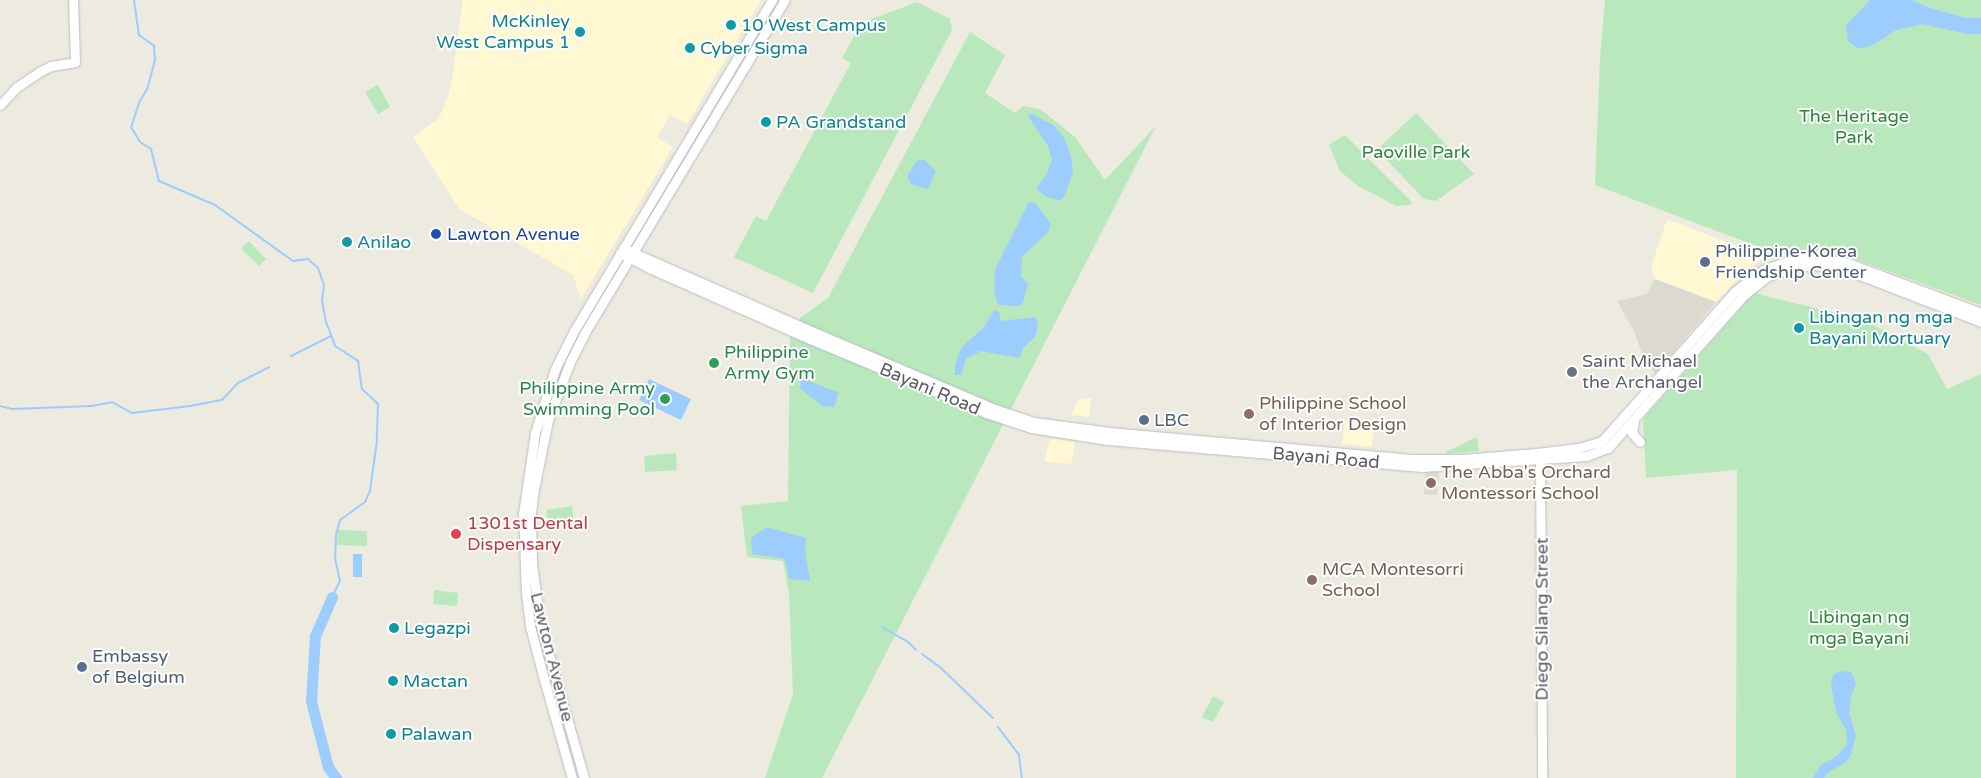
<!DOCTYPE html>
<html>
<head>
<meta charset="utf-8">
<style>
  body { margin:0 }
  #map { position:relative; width:1981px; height:778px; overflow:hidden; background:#edebdf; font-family:"Varela Round",sans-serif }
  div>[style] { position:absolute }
  .commercial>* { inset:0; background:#fff8d2 }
  .education>* { inset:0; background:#dcdace }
  .green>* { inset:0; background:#b8e8bc }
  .water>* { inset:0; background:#9dccff }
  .stream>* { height:2px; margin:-1px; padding:0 1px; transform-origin:1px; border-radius:1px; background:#9dccff }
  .river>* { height:11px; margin:-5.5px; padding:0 5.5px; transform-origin:5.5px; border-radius:5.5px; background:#9dccff }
  .roads { filter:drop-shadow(0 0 1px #babdc5) drop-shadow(0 0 1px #babdc5) }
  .secondary>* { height:9px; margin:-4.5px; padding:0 4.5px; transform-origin:4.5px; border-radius:4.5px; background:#fff }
  .dots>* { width:14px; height:14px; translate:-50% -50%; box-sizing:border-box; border:2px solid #fff; border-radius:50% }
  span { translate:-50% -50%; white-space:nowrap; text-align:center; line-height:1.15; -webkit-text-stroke:4px #fff; paint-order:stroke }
  .culture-label { font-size:18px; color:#0d838f }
  .right { translate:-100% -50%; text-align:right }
  .left { translate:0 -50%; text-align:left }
  .park-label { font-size:18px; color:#2c8638 }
  .transit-label { font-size:18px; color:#164399 }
  .service-label { font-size:18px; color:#4e5e75 }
  .leisure-label { font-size:18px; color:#27864d }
  .worship-label { font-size:18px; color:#5b616d }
  .street-label { font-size:18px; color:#585c62 }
  .education-label { font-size:18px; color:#785e54 }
  .health-label { font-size:18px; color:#be3a42 }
</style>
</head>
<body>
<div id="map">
  <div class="commercial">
    <i style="clip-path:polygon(463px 0,761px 0,687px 124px,670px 115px,657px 138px,673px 147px,581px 299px,573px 275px,459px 209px,413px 137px,439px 118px,447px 100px,452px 80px)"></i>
    <i style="clip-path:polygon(1667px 219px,1765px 257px,1745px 271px,1716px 302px,1655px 279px,1651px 267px)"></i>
    <i style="clip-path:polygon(1091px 398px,1089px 417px,1071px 415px,1079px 399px)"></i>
    <i style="clip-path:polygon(1345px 421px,1374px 424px,1372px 447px,1342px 444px)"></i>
    <i style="clip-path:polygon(1050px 439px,1075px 442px,1071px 464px,1044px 462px)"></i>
  </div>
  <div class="education">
    <i style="clip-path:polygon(1655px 279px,1716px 302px,1655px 374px,1643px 356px,1634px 331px,1617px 301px,1647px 294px)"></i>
    <i style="clip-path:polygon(1426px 471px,1439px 472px,1437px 495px,1424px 494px)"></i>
  </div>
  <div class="green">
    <i style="clip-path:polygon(1605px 0,1981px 0,1981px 305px,1844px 255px,1812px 250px,1778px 254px,1595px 185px,1600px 59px)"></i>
    <i style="clip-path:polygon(917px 2px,950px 19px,952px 30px,813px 293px,734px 257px,756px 216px,766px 221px,851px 63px,842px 58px,858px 29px,872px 19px)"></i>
    <i style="clip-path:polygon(970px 32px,1005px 55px,985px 93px,1015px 113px,1023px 106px,1040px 109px,1075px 137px,1105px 180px,1156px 126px,822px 778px,765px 778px,793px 694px,789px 594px,783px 561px,747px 557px,741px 506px,788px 501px,790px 338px,800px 318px,828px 298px)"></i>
    <i style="clip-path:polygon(378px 85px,390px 107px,378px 114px,365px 92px)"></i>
    <i style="clip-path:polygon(1416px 113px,1474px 174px,1436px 201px,1424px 199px,1382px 155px,1380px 147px)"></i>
    <i style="clip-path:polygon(1345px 135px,1412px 202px,1410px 205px,1396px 206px,1358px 186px,1340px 171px,1329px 145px)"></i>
    <i style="clip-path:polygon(249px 241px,266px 259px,259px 266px,241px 249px)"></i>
    <i style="clip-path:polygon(1754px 293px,1864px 320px,1928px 354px,1947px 389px,1981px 374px,1981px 778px,1736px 778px,1737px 470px,1646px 478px,1643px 419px)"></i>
    <i style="clip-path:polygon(1477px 437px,1479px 451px,1446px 454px,1446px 452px)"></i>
    <i style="clip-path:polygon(676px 453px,677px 470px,645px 472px,644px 456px)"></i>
    <i style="clip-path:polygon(572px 506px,574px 521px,549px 525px,546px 510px)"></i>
    <i style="clip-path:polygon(338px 530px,367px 531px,367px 546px,337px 545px)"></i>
    <i style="clip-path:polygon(434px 590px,458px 593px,457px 606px,433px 604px)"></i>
    <i style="clip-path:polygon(1213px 696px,1224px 702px,1213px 722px,1202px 717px)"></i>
  </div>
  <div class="water">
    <i style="clip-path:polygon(1870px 0,1912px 0,1930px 8px,1966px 18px,1981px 18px,1981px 34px,1967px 34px,1922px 24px,1896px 30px,1875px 44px,1859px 49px,1848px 41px,1846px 25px)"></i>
    <i style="clip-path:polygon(1030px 113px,1053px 125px,1063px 136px,1071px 155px,1073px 173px,1065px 195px,1060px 201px,1045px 196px,1036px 188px,1047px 174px,1052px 159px,1048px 146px,1028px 116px)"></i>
    <i style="clip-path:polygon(918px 160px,924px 160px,936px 171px,928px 189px,916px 186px,910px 183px,908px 178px,908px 174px)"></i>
    <i style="clip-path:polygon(1029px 202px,1035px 203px,1051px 224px,1048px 232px,1022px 257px,1021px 276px,1028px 284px,1023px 303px,1019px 306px,1000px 305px,997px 302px,994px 291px,995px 269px)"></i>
    <i style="clip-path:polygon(994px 310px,999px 312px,1001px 321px,1036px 317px,1038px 326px,1035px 337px,1023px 348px,1020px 358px,981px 351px,966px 359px,961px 375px,955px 375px,955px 364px,962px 347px,984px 327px)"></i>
    <i style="clip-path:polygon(649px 379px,691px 399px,681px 420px,639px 400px)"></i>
    <i style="clip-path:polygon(804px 379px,839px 393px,834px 407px,822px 406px,800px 388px,801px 380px)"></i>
    <i style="clip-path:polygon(767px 527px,806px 538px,805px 551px,810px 581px,789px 579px,785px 559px,752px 554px,751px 538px)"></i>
    <i style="clip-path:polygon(353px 554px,362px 554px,362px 577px,353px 577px)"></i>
    <i style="clip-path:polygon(1839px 671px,1851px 672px,1856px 683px,1851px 697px,1849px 712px,1856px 736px,1851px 755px,1846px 762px,1826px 774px,1824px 778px,1813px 778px,1821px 765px,1837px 756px,1847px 744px,1846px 730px,1836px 712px,1831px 684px,1833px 675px)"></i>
  </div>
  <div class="stream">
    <i style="left:134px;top:0;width:35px;rotate:82deg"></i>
    <i style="left:139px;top:35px;width:19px;rotate:36deg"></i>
    <i style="left:154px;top:46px;width:14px;rotate:86deg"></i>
    <i style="left:155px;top:60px;width:30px;rotate:105deg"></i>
    <i style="left:147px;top:89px;width:16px;rotate:120deg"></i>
    <i style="left:139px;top:103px;width:25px;rotate:108deg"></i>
    <i style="left:131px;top:127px;width:17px;rotate:59deg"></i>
    <i style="left:140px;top:142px;width:13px;rotate:32deg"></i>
    <i style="left:151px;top:149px;width:33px;rotate:76deg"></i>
    <i style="left:159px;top:181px;width:61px;rotate:23.2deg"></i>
    <i style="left:215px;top:205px;width:96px;rotate:35.7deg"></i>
    <i style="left:293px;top:261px;width:15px;rotate:-8deg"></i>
    <i style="left:308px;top:259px;width:13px;rotate:42deg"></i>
    <i style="left:318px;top:268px;width:18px;rotate:71deg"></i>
    <i style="left:324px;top:285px;width:16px;rotate:97deg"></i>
    <i style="left:322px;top:301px;width:21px;rotate:79deg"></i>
    <i style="left:326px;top:322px;width:26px;rotate:69deg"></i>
    <i style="left:335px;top:346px;width:27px;rotate:33deg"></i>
    <i style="left:358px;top:361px;width:28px;rotate:82deg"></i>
    <i style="left:362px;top:389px;width:22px;rotate:43deg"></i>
    <i style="left:378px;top:404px;width:36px;rotate:92deg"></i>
    <i style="left:377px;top:440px;width:51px;rotate:97.8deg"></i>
    <i style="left:370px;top:491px;width:12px;rotate:114deg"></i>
    <i style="left:365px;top:502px;width:31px;rotate:144deg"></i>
    <i style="left:340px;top:520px;width:16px;rotate:105deg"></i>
    <i style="left:336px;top:535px;width:24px;rotate:92deg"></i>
    <i style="left:335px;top:559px;width:23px;rotate:77deg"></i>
    <i style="left:340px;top:581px;width:18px;rotate:117deg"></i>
    <i style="left:291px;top:356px;width:45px;rotate:-26.6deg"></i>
    <i style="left:0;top:406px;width:12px;rotate:14deg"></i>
    <i style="left:12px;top:409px;width:80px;rotate:-2.1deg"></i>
    <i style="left:92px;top:406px;width:20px;rotate:-11deg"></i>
    <i style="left:112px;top:402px;width:23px;rotate:29deg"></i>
    <i style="left:132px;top:413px;width:58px;rotate:-6.9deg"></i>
    <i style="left:190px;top:406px;width:33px;rotate:-11deg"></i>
    <i style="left:222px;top:400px;width:23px;rotate:-47deg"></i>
    <i style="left:238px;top:383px;width:35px;rotate:-27deg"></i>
    <i style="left:882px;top:627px;width:30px;rotate:30deg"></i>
    <i style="left:908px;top:642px;width:11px;rotate:45deg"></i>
    <i style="left:922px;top:654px;width:24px;rotate:36deg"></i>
    <i style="left:941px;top:668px;width:72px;rotate:43.9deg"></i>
    <i style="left:998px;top:727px;width:35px;rotate:53deg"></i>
    <i style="left:1019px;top:755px;width:23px;rotate:83deg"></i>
  </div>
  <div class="river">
    <i style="left:332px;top:597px;width:43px;rotate:113.6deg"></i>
    <i style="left:315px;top:636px;width:65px;rotate:93.5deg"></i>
    <i style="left:311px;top:701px;width:68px;rotate:75.6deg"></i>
    <i style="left:328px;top:767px;width:14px;rotate:54deg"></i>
  </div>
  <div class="roads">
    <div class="secondary">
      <i style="left:0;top:105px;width:25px;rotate:-47deg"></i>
      <i style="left:17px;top:87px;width:29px;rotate:-34deg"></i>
      <i style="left:41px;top:71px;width:11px;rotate:-27deg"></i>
      <i style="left:51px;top:66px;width:24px;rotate:-9deg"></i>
      <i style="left:75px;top:62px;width:62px;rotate:-91.8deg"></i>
      <i style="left:623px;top:248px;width:206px;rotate:23.8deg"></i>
      <i style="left:811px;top:331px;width:200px;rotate:23deg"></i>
      <i style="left:995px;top:409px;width:41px;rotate:18.4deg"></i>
      <i style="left:1034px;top:422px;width:76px;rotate:7.6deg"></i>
      <i style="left:1109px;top:432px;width:301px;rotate:5.1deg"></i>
      <i style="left:1409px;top:459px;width:54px"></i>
      <i style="left:1463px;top:459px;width:74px;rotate:-4.6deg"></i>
      <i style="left:1537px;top:453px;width:42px;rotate:-6.8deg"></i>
      <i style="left:1579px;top:448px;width:24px;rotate:-17deg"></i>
      <i style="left:1602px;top:441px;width:200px;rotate:-48.4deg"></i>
      <i style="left:1735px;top:291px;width:35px;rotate:-37deg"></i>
      <i style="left:1763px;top:270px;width:33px;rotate:-20deg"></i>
      <i style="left:1794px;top:259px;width:22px;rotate:-3deg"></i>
      <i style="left:1816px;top:258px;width:32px;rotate:9deg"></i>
      <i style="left:1848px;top:263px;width:142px;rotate:20.6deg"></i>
      <i style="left:620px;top:253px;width:33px;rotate:27deg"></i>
      <i style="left:649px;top:268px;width:174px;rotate:23.8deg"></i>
      <i style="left:808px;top:338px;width:193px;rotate:22.8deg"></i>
      <i style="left:986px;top:413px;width:47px;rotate:18.4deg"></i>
      <i style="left:1031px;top:428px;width:78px;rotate:8.9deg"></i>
      <i style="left:1108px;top:440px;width:315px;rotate:4.9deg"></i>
      <i style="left:1422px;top:467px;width:164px;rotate:-3.8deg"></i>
      <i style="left:1586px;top:456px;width:23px;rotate:-20deg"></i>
      <i style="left:1608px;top:448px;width:203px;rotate:-48.4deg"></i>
      <i style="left:1743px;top:296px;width:32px;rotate:-39deg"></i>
      <i style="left:1768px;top:276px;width:28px;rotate:-18deg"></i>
      <i style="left:1795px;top:267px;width:20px;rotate:-6deg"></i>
      <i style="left:1815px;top:265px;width:29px;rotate:8deg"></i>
      <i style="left:1844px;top:269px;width:147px;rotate:21.1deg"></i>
      <i style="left:1634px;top:421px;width:12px;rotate:99deg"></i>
      <i style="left:1632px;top:433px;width:12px;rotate:48deg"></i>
      <i style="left:1540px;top:459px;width:319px;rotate:89.6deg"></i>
      <i style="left:572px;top:778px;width:110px;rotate:-105.8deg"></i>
      <i style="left:542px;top:672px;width:48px;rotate:-104.6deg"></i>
      <i style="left:530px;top:626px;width:32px;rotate:-97deg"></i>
      <i style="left:526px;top:594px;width:80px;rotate:-92.1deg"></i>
      <i style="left:523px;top:514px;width:82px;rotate:-81.6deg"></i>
      <i style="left:535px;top:433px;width:67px;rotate:-72.6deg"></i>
      <i style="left:555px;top:369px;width:42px;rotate:-63.4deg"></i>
      <i style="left:574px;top:331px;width:386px;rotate:-59.1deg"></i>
      <i style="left:584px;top:778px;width:161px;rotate:-105.8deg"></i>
      <i style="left:540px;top:623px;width:60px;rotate:-97.7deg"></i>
      <i style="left:532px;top:564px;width:50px;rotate:-91.1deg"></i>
      <i style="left:531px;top:514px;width:20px;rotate:-84deg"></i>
      <i style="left:533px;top:494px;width:76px;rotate:-78.5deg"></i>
      <i style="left:548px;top:420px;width:62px;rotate:-69.2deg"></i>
      <i style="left:570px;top:362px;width:31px;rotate:-63deg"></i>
      <i style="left:584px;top:334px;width:390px;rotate:-59deg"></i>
    </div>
  </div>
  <div class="dots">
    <i style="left:731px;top:25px;background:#0f9aa8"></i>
    <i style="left:580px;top:32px;background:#0f9aa8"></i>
    <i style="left:690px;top:48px;background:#0f9aa8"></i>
    <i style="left:766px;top:122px;background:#0f9aa8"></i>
    <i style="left:436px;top:234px;background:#1a4fb4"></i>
    <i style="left:347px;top:242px;background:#0f9aa8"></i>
    <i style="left:1705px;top:262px;background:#5c6f8a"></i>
    <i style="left:1799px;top:328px;background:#0f9aa8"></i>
    <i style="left:714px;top:363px;background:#2e9e5b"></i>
    <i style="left:1572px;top:372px;background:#6b7280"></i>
    <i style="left:665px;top:399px;background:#2e9e5b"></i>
    <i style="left:1249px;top:414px;background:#8d6e63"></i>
    <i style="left:1144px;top:420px;background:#5c6f8a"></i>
    <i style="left:1431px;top:483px;background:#8d6e63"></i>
    <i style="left:456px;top:534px;background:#e0444e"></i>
    <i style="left:1312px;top:580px;background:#8d6e63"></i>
    <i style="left:394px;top:628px;background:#0f9aa8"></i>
    <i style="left:82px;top:667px;background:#5c6f8a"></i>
    <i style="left:393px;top:681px;background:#0f9aa8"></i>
    <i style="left:391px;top:734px;background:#0f9aa8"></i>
  </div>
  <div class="culture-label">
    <span class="right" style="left:570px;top:32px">McKinley<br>West Campus 1</span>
    <span class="left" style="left:741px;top:25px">10 West Campus</span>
    <span class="left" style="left:700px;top:48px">Cyber Sigma</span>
    <span class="left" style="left:776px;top:122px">PA Grandstand</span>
    <span class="left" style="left:357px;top:242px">Anilao</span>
    <span class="left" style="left:1809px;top:328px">Libingan ng mga<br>Bayani Mortuary</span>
    <span class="left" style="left:404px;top:628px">Legazpi</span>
    <span class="left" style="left:403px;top:681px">Mactan</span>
    <span class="left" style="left:401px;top:734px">Palawan</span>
  </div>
  <div class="park-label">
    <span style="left:1854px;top:127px">The Heritage<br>Park</span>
    <span style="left:1416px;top:152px">Paoville Park</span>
    <span style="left:1859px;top:628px">Libingan ng<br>mga Bayani</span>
  </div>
  <div class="transit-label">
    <span class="left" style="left:447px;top:234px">Lawton Avenue</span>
  </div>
  <div class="service-label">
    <span class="left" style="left:1715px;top:262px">Philippine-Korea<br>Friendship Center</span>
    <span class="left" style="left:1154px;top:420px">LBC</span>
    <span class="left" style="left:92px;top:667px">Embassy<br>of Belgium</span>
  </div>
  <div class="leisure-label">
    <span class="left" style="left:724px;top:363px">Philippine<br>Army Gym</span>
    <span class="right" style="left:655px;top:399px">Philippine Army<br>Swimming Pool</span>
  </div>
  <div class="worship-label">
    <span class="left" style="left:1582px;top:372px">Saint Michael<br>the Archangel</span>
  </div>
  <div class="street-label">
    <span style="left:930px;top:389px;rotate:23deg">Bayani Road</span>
    <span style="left:1326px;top:458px;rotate:5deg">Bayani Road</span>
    <span style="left:1542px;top:619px;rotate:-90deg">Diego Silang Street</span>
    <span style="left:552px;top:657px;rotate:76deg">Lawton Avenue</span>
  </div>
  <div class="education-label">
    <span class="left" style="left:1259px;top:414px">Philippine School<br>of Interior Design</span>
    <span class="left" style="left:1441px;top:483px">The Abba's Orchard<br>Montessori School</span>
    <span class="left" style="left:1322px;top:580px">MCA Montesorri<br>School</span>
  </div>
  <div class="health-label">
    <span class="left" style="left:467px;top:534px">1301st Dental<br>Dispensary</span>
  </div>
</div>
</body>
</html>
